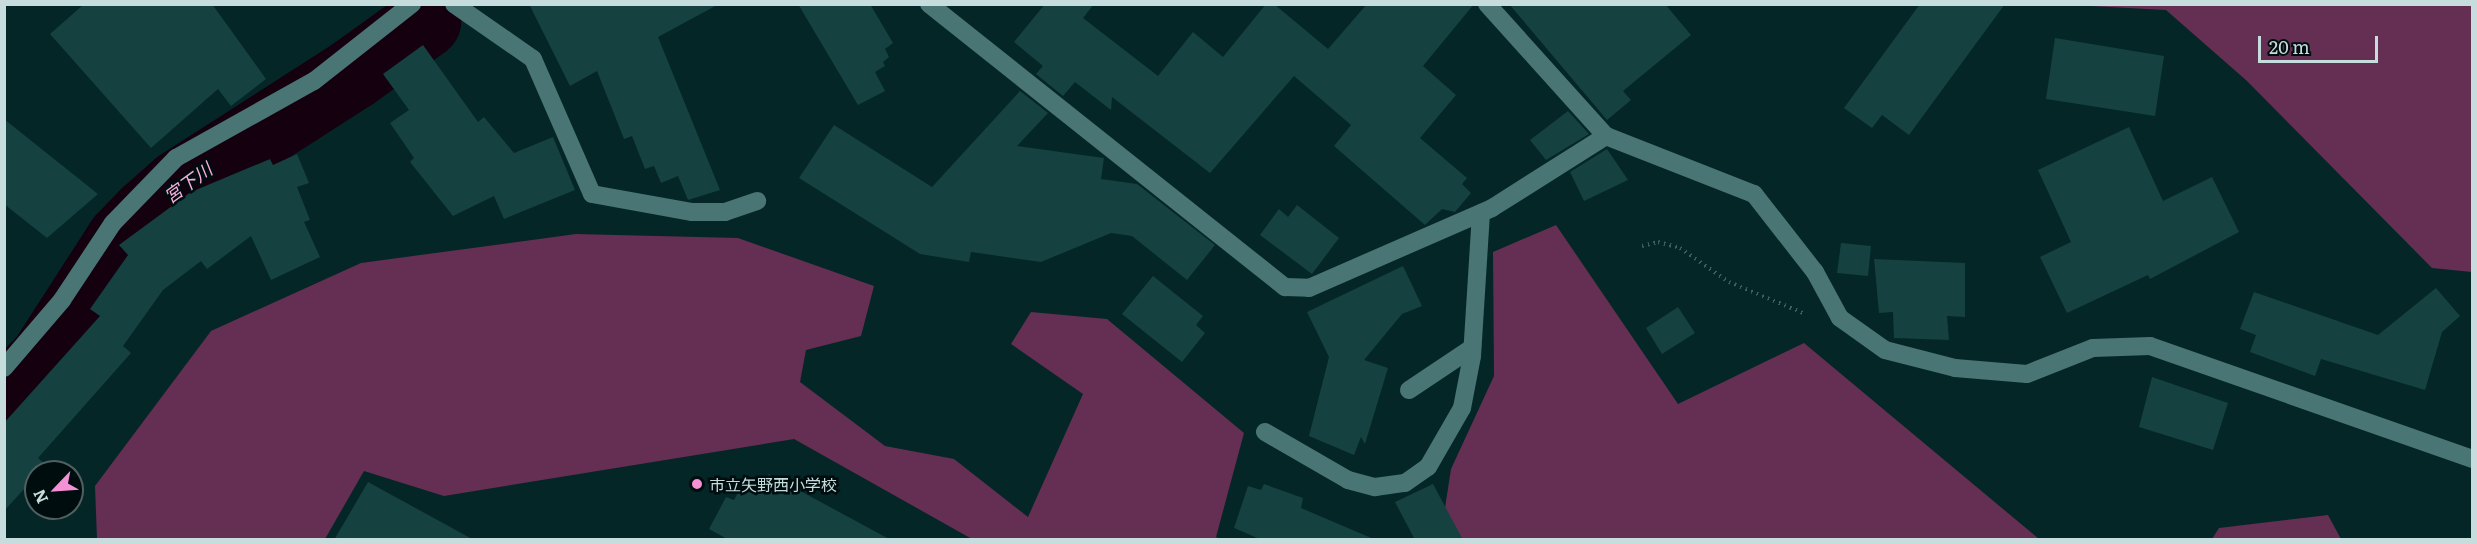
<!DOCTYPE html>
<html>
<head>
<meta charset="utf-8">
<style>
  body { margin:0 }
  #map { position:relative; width:2477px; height:544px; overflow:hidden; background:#042627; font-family:Literata,"Noto Sans JP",serif }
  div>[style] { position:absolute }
  .green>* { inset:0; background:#642f53 }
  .river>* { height:72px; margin:-36px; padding:0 36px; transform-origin:36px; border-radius:36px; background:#14000e }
  .building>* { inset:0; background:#154141 }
  .path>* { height:4px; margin-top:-2px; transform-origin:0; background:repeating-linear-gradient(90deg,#3f5e5e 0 1.5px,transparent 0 6px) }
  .minor>* { height:18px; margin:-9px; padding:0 9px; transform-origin:9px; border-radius:9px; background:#4a7575 }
  .dots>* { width:16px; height:16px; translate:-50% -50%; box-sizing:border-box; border:3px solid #000d0e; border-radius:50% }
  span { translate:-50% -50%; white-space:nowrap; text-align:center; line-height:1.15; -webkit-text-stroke:5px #000d0e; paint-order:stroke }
  .poi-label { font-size:16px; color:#c7dddd }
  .left { translate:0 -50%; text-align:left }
  .water-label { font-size:18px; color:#f9afdf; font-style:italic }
  .frame { position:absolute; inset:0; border:6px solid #c7dddd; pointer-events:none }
  .north { position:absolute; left:24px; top:460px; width:60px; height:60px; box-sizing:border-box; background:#000d0e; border:2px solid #506061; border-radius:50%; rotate:245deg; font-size:16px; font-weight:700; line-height:24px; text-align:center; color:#c7dddd }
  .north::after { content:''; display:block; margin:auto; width:21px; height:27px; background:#f491d4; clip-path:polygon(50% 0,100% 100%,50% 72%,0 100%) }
  .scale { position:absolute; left:2258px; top:36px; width:120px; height:27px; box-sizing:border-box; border:3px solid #c7dddd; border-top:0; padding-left:8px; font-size:18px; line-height:21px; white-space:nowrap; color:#c7dddd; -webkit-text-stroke:4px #000d0e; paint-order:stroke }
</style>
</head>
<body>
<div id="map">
  <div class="green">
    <i style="clip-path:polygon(2072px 5px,2472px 5px,2472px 272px,2432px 268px,2247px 81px,2166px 10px)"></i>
    <i style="clip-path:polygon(1556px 225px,1678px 404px,1804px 343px,2039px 539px,1440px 540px,1451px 469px,1494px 376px,1493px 252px)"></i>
    <i style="clip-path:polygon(576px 234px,738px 238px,874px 286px,861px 336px,806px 350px,800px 382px,885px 446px,954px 459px,1028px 517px,1083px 394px,1011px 344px,1031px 312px,1107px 319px,1244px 433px,1216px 537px,1220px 539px,972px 539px,794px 439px,444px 496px,364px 471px,325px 539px,97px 539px,95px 486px,211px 331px,361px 263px)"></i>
    <i style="clip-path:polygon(2328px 515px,2341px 539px,2212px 539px,2219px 528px)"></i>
  </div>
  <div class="river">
    <i style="left:4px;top:399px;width:55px;rotate:-43.5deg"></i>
    <i style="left:44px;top:361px;width:144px;rotate:-57.2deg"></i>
    <i style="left:122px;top:240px;width:35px;rotate:-46deg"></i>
    <i style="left:146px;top:215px;width:45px;rotate:-41.4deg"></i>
    <i style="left:180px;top:185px;width:206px;rotate:-32.7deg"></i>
    <i style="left:353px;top:74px;width:89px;rotate:-35.8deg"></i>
  </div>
  <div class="building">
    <i style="clip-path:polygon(84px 4px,212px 4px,266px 79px,231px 106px,218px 89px,151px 148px,50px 34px)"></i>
    <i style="clip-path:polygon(529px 4px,719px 4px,658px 37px,720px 190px,688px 200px,678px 176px,661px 183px,654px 166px,645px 169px,632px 136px,624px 139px,597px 71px,570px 86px)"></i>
    <i style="clip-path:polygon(798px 4px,870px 4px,893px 43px,885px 49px,889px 57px,883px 62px,885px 66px,875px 72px,885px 91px,858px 105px)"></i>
    <i style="clip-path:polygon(1045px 4px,1094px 4px,1083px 18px,1158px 76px,1193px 32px,1223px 57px,1266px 4px,1274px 4px,1328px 49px,1367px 4px,1474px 4px,1423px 66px,1456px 95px,1420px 138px,1467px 178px,1462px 184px,1471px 193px,1455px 212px,1442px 209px,1425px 225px,1334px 146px,1351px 125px,1294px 76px,1210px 173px,1112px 97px,1111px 110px,1075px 82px,1063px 96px,1036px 74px,1043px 66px,1014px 42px)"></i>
    <i style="clip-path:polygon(1509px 4px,1665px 4px,1691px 35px,1623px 91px,1631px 100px,1607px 120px)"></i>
    <i style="clip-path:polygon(1920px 4px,2005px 4px,1909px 135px,1882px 115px,1872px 128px,1844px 108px)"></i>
    <i style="clip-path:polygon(2055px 38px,2164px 56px,2155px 116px,2046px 99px)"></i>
    <i style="clip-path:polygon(423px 45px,478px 122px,484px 117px,514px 153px,553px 137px,575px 190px,504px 219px,494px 196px,453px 216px,410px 162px,414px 158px,390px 123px,409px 110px,383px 74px)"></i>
    <i style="clip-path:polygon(1020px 91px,1048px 113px,1017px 146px,1104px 158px,1101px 179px,1137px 184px,1215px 245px,1187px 280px,1132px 236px,1111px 233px,1041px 262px,971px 252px,969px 262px,920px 254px,799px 178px,834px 125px,932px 187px)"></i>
    <i style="clip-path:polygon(1568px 111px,1589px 134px,1546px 160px,1530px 140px)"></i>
    <i style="clip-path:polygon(4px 119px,98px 194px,47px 238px,4px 204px)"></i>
    <i style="clip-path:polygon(2129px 127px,2163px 201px,2212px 177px,2239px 232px,2150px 279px,2148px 275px,2067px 313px,2040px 257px,2071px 242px,2038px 170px)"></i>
    <i style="clip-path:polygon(1607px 149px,1628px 180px,1584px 201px,1570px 172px)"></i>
    <i style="clip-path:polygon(297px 154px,309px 183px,297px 187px,310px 220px,304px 222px,320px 257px,271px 280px,251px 236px,207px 269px,201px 261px,163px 290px,123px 346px,131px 353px,38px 458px,46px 465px,4px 511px,4px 423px,100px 316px,90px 309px,128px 255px,119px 245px,191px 192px,270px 159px,273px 165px)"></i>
    <i style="clip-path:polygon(1297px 205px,1339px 238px,1312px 274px,1260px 235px,1279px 209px,1288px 217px)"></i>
    <i style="clip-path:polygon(1841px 243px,1871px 246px,1868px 276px,1837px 273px)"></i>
    <i style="clip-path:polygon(1874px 259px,1965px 263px,1965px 317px,1947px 316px,1949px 340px,1894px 338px,1893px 312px,1879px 313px)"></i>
    <i style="clip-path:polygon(1403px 266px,1422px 306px,1402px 314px,1364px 360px,1388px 368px,1365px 444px,1361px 437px,1354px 455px,1309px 436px,1329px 357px,1307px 312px)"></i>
    <i style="clip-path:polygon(1153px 276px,1203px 316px,1196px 325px,1205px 333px,1182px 362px,1122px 314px)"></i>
    <i style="clip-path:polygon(2436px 288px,2460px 316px,2442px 332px,2425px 390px,2321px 359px,2315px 376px,2250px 352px,2256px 335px,2240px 329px,2254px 292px,2378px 335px)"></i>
    <i style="clip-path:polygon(1678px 307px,1695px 333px,1662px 354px,1646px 328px)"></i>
    <i style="clip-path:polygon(2152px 377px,2228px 403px,2213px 450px,2139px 427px)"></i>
    <i style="clip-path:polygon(769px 474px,891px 540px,729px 540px,709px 529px,726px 497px,734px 500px,742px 485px,755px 492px)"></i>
    <i style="clip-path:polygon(368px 482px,474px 540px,334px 540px)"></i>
    <i style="clip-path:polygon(1264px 484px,1303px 498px,1301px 508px,1376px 540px,1262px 540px,1234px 528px,1248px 486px,1261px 490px)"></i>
    <i style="clip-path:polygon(1433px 484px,1463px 540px,1415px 540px,1395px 502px)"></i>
  </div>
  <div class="path">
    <i style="left:1642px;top:246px;width:16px;rotate:-14deg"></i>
    <i style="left:1658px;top:242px;width:23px;rotate:15deg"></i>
    <i style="left:1680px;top:248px;width:60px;rotate:34.8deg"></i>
    <i style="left:1729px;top:282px;width:80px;rotate:22.7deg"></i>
  </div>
  <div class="minor">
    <i style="left:454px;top:4px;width:96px;rotate:34.8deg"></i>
    <i style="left:533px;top:59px;width:147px;rotate:66.4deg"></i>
    <i style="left:592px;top:194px;width:102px;rotate:10.2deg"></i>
    <i style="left:692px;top:212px;width:33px"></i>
    <i style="left:725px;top:212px;width:34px;rotate:-19deg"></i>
    <i style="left:929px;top:4px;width:455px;rotate:38.5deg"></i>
    <i style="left:1285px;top:287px;width:24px;rotate:2deg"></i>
    <i style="left:1309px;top:288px;width:200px;rotate:-23.6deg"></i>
    <i style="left:1492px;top:208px;width:135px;rotate:-32.3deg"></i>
    <i style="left:1487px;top:4px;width:178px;rotate:48deg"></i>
    <i style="left:1606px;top:136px;width:159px;rotate:21.4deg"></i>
    <i style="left:1754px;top:194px;width:99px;rotate:52deg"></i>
    <i style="left:1815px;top:272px;width:52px;rotate:61.5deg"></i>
    <i style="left:1840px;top:318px;width:55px;rotate:35.4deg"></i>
    <i style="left:1885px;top:350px;width:72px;rotate:14.4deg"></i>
    <i style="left:1955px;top:368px;width:72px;rotate:4.8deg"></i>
    <i style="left:2027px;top:374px;width:71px;rotate:-21.5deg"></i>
    <i style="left:2093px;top:348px;width:57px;rotate:-2deg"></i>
    <i style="left:2150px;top:346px;width:341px;rotate:19.3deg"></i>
    <i style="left:4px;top:368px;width:89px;rotate:-49.5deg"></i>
    <i style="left:62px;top:300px;width:92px;rotate:-56.5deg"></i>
    <i style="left:113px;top:223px;width:91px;rotate:-45.9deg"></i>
    <i style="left:176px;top:158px;width:158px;rotate:-29.2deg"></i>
    <i style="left:314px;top:81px;width:125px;rotate:-38.2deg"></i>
    <i style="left:1409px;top:390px;width:76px;rotate:-33.7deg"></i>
    <i style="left:1265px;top:432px;width:96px;rotate:30deg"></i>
    <i style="left:1348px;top:480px;width:28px;rotate:15deg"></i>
    <i style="left:1375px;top:487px;width:30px;rotate:-8deg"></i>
    <i style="left:1405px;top:483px;width:28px;rotate:-35deg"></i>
    <i style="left:1428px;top:467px;width:68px;rotate:-60deg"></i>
    <i style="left:1462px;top:408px;width:53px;rotate:-79.1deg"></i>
    <i style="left:1472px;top:356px;width:143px;rotate:-86.4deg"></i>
  </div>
  <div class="dots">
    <i style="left:697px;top:484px;background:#f491d4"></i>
  </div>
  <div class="poi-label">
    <span class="left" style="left:709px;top:484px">市立矢野西小学校</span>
  </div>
  <div class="water-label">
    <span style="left:188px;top:183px;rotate:-36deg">宮下川</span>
  </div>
  <div class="frame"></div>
  <div class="north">N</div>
  <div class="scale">20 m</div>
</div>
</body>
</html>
